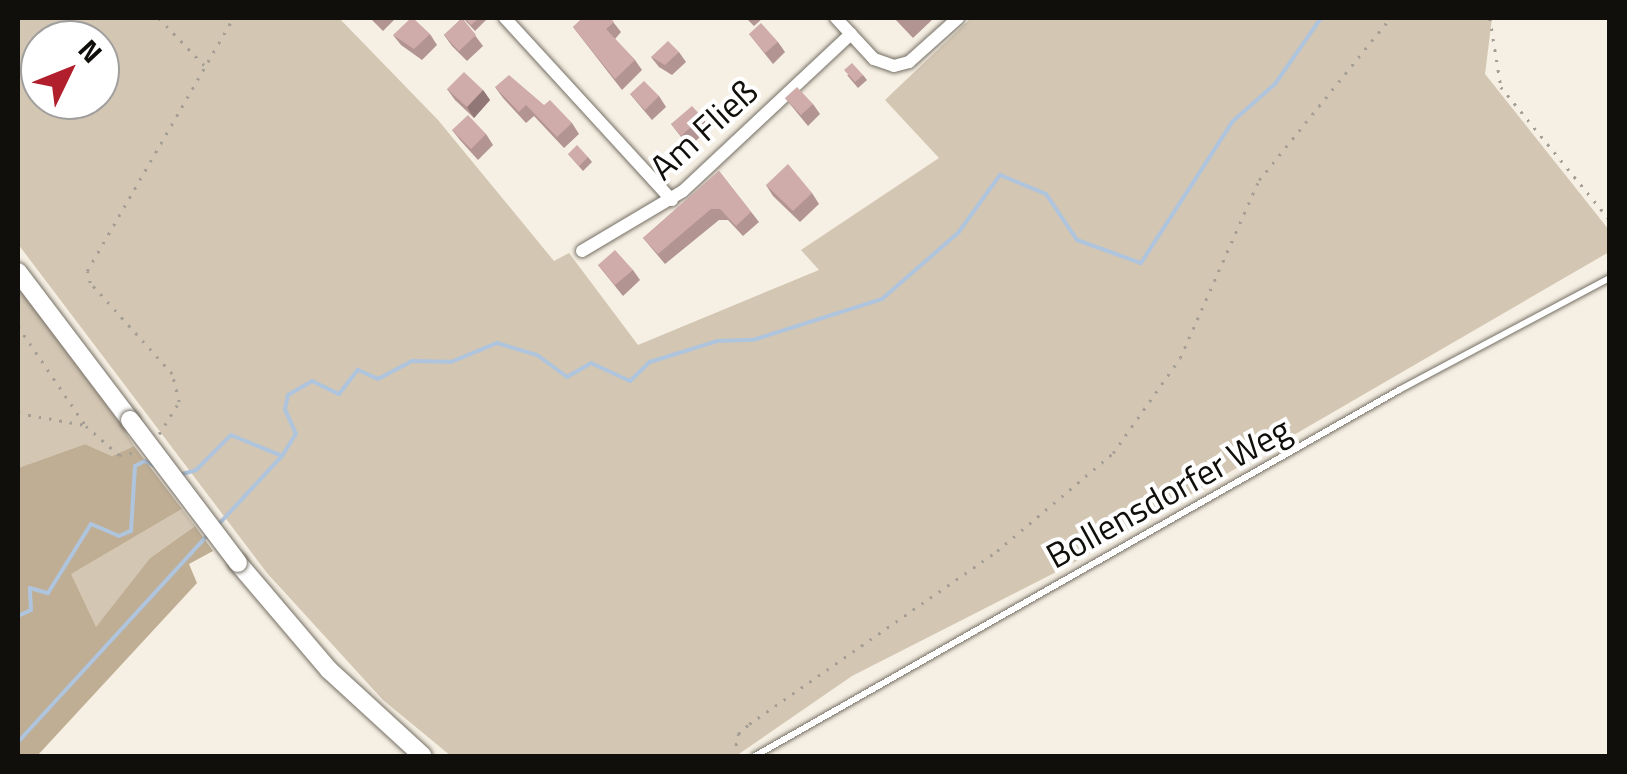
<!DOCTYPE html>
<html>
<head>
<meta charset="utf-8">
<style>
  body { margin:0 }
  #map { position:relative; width:1627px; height:774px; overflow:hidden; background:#f6efe3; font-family:"Titillium Web",sans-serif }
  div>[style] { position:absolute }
  .green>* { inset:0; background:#d3c6b3 }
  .forest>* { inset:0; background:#bfae94 }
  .stream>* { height:4px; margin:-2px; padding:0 2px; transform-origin:2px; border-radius:2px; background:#afc4dd }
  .path>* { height:2.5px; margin-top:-1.25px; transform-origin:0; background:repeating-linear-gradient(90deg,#a49e95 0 2.5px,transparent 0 10.5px) }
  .roads { filter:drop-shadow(0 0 2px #746e64) drop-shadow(0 0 2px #746e64) }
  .lane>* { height:6px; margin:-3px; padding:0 3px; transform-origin:3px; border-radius:3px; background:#fff }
  .street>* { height:12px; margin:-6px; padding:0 6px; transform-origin:6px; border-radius:6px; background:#fff }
  .secondary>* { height:18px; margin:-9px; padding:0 9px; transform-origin:9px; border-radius:9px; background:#fff }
  .bridges { filter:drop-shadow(0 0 2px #746e64) drop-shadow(0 0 2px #746e64) }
  .secondary-bridge>* { height:18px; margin:-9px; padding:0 9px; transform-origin:9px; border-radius:9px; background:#fff }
  .wall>* { inset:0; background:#b29492 }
  .shaded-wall>* { inset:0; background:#917877 }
  .building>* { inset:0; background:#cfacaa }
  span { translate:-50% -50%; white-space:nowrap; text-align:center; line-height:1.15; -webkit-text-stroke:8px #fff; paint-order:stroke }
  .street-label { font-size:35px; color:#110f0b }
  .frame { position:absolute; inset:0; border:20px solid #110f0b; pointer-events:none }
  .north { position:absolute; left:20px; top:20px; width:100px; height:100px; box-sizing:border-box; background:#fff; border:2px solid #a09f9d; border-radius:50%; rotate:47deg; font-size:28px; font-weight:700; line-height:40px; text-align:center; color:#110f0b }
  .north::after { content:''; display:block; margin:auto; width:35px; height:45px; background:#b11f2d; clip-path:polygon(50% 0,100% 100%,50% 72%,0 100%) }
</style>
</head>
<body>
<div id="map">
  <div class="green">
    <i style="clip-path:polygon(evenodd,18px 18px,339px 18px,438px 120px,554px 261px,569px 253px,638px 345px,819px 270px,801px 250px,939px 158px,885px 100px,971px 18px,1492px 18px,1485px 74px,1609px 230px,1609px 252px,1066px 567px,852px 676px,736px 756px,451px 756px,383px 700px,267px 573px,18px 244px,18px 18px,40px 40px,100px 40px,100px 100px,40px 100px,40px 40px)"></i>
    <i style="clip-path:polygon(18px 287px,122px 426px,134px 446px,112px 456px,85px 444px,18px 468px)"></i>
    <i style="clip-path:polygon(182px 509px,195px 526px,150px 558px,96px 628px,70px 574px)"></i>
  </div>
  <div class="forest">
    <i style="clip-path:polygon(85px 444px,112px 456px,134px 446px,182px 509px,71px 574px,96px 627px,150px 558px,195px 526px,213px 551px,189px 564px,197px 583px,37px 756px,18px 756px,18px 468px)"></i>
  </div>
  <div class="stream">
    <i style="left:179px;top:475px;width:18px;rotate:-16deg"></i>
    <i style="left:196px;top:470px;width:49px;rotate:-45deg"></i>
    <i style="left:231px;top:435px;width:55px;rotate:22.4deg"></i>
    <i style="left:282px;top:456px;width:26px;rotate:-58deg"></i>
    <i style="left:296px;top:434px;width:27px;rotate:-114deg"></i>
    <i style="left:285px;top:409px;width:14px;rotate:-78deg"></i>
    <i style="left:288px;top:395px;width:28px;rotate:-30deg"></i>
    <i style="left:312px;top:381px;width:30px;rotate:26deg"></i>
    <i style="left:339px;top:394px;width:31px;rotate:-52deg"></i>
    <i style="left:358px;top:370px;width:22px;rotate:24deg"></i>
    <i style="left:378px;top:379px;width:38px;rotate:-28deg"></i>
    <i style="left:412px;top:361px;width:39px;rotate:1deg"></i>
    <i style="left:451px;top:362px;width:50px;rotate:-22.4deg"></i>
    <i style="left:497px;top:343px;width:42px;rotate:16.7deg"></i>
    <i style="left:537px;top:355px;width:37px;rotate:36deg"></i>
    <i style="left:567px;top:377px;width:28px;rotate:-30deg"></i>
    <i style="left:591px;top:363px;width:43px;rotate:24.8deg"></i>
    <i style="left:630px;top:381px;width:28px;rotate:-44deg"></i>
    <i style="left:650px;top:362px;width:70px;rotate:-17.4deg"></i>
    <i style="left:717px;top:341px;width:36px;rotate:-2deg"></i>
    <i style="left:753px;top:340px;width:135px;rotate:-17.6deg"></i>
    <i style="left:882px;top:299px;width:101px;rotate:-41deg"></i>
    <i style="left:958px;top:233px;width:72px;rotate:-54.1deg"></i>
    <i style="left:1000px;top:175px;width:50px;rotate:22.4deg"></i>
    <i style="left:1046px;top:194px;width:55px;rotate:56deg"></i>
    <i style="left:1077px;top:240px;width:68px;rotate:19.8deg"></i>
    <i style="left:1141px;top:263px;width:169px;rotate:-57.1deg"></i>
    <i style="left:1233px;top:121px;width:56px;rotate:-41.4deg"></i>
    <i style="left:1275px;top:84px;width:80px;rotate:-55.1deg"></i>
    <i style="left:217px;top:526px;width:96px;rotate:-47.1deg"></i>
    <i style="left:18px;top:616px;width:14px;rotate:-25deg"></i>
    <i style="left:31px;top:610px;width:22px;rotate:-93deg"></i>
    <i style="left:30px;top:588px;width:19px;rotate:16deg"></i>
    <i style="left:48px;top:593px;width:81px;rotate:-58.1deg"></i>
    <i style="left:91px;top:524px;width:30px;rotate:23deg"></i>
    <i style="left:119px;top:536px;width:13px;rotate:-23deg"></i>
    <i style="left:131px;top:531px;width:65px;rotate:-86.5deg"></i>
    <i style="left:135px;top:466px;width:11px;rotate:-27deg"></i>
    <i style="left:145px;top:461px;width:13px;rotate:27deg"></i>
    <i style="left:18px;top:742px;width:280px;rotate:-47.5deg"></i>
  </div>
  <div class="path">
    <i style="left:159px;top:18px;width:68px;rotate:46.2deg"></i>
    <i style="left:1490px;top:18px;width:70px;rotate:80.9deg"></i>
    <i style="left:1501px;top:87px;width:172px;rotate:50.7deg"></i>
    <i style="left:18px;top:326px;width:121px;rotate:55.8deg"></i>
    <i style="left:86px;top:426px;width:44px;rotate:41.3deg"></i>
    <i style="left:119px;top:455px;width:13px;rotate:-9deg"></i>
    <i style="left:18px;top:413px;width:68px;rotate:10.2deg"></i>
    <i style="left:159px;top:434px;width:38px;rotate:-58deg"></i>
    <i style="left:179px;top:402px;width:29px;rotate:-104deg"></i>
    <i style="left:172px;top:374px;width:122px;rotate:-132deg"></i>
    <i style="left:90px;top:283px;width:12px;rotate:-104deg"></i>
    <i style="left:87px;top:271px;width:292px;rotate:-60deg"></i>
    <i style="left:734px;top:756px;width:22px;rotate:-80deg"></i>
    <i style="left:738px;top:734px;width:15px;rotate:-42deg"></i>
    <i style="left:749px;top:724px;width:302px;rotate:-34.9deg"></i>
    <i style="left:997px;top:551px;width:152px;rotate:-40.2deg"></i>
    <i style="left:1113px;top:453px;width:116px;rotate:-54.8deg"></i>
    <i style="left:1180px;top:358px;width:195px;rotate:-66.1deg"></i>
    <i style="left:1259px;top:180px;width:208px;rotate:-51deg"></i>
  </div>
  <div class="roads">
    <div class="lane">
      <i style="left:755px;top:756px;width:741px;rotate:-29.61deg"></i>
      <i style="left:1399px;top:390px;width:239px;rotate:-28deg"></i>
    </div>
    <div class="street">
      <i style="left:505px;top:18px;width:247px;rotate:47.5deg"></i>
      <i style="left:836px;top:18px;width:56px;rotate:47.2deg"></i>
      <i style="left:874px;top:59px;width:21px;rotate:19deg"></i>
      <i style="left:894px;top:66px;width:16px;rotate:-15deg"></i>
      <i style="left:909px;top:62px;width:66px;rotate:-41.9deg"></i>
      <i style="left:582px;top:251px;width:117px;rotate:-30.7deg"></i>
      <i style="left:683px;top:191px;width:230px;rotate:-43.1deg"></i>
    </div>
    <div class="secondary">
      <i style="left:18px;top:272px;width:186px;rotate:52.9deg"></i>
      <i style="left:238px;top:563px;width:140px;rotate:49.6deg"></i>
      <i style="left:329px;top:670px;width:127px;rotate:42.5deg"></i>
    </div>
  </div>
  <div class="bridges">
    <div class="secondary-bridge">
      <i style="left:130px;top:420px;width:179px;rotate:52.9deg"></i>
    </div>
  </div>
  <div class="wall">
    <i style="clip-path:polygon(370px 18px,396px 18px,383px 31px)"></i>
    <i style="clip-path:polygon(462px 18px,483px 46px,467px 61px,452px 46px,444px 35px)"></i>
    <i style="clip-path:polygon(463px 18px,484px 18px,486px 20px,475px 31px)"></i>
    <i style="clip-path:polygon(579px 18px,610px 18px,621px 32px,615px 39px,635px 60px,642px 70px,622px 90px,573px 27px,581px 20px)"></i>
    <i style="clip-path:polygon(746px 18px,763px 18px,754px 26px)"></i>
    <i style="clip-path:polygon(894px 18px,934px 18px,913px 38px)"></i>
    <i style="clip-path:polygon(430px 34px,437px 45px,422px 60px,401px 45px,393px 35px)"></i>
    <i style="clip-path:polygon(749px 34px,778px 42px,785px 52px,773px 64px)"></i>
    <i style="clip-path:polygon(679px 52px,686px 62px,672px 75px,659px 67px,651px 57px)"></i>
    <i style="clip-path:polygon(847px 75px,863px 75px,867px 80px,858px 88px)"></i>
    <i style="clip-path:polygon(495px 87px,544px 105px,572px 123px,579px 134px,564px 148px,534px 116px,526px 123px,503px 98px)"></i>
    <i style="clip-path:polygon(447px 89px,483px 90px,490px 100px,474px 118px,455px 100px)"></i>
    <i style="clip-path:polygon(630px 94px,659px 96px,666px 107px,652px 120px)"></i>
    <i style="clip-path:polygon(785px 98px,813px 104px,820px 114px,808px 126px)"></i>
    <i style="clip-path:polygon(702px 117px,710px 128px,689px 147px,671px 124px)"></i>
    <i style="clip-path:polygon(452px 130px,486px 134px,493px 145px,478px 160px,460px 140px)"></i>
    <i style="clip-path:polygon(568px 154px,588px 157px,592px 162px,583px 171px)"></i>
    <i style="clip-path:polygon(719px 171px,759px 222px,743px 236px,728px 220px,719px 220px,665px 264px,643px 238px)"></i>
    <i style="clip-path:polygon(766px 185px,812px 193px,819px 204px,800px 222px,773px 196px)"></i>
    <i style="clip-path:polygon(598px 265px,633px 270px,640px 280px,623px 296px)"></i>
  </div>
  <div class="shaded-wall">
    <i style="clip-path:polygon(483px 90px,490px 100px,474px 118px,467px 107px)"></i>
  </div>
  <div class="building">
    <i style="clip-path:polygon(411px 18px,413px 18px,430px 34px,414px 49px,393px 35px)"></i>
    <i style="clip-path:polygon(462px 18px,476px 35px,459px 51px,444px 35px)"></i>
    <i style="clip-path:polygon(464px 18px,479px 18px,471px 25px)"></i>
    <i style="clip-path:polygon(582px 18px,610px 18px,614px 22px,606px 29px,635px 60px,615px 79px,573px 27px)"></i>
    <i style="clip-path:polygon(761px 23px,778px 42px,765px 53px,749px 34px)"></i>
    <i style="clip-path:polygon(668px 41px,679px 52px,665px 65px,651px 57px)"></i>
    <i style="clip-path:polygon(852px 63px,863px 75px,855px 82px,844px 70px)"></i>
    <i style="clip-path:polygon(464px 72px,483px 90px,467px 107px,447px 89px)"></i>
    <i style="clip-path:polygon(509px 75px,544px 105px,550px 100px,572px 123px,557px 137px,526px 105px,519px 112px,495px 87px)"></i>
    <i style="clip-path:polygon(644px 81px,659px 96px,645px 110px,630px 94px)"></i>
    <i style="clip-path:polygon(797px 87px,813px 104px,801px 115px,785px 98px)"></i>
    <i style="clip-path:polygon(692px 106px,702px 117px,681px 136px,671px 124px)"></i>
    <i style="clip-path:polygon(468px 115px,486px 134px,471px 149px,452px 130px)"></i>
    <i style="clip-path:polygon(577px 145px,588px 157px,579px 166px,568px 154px)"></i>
    <i style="clip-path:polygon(788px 164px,812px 193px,793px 211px,766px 185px)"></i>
    <i style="clip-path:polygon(719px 171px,751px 212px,736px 226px,720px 209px,711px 209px,658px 254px,643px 238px)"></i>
    <i style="clip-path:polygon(615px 250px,633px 270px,615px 285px,598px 265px)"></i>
  </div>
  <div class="street-label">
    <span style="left:703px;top:129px;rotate:-42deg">Am Fließ</span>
    <span style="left:1168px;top:492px;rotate:-29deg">Bollensdorfer Weg</span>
  </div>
  <div class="frame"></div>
  <div class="north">N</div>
</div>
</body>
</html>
